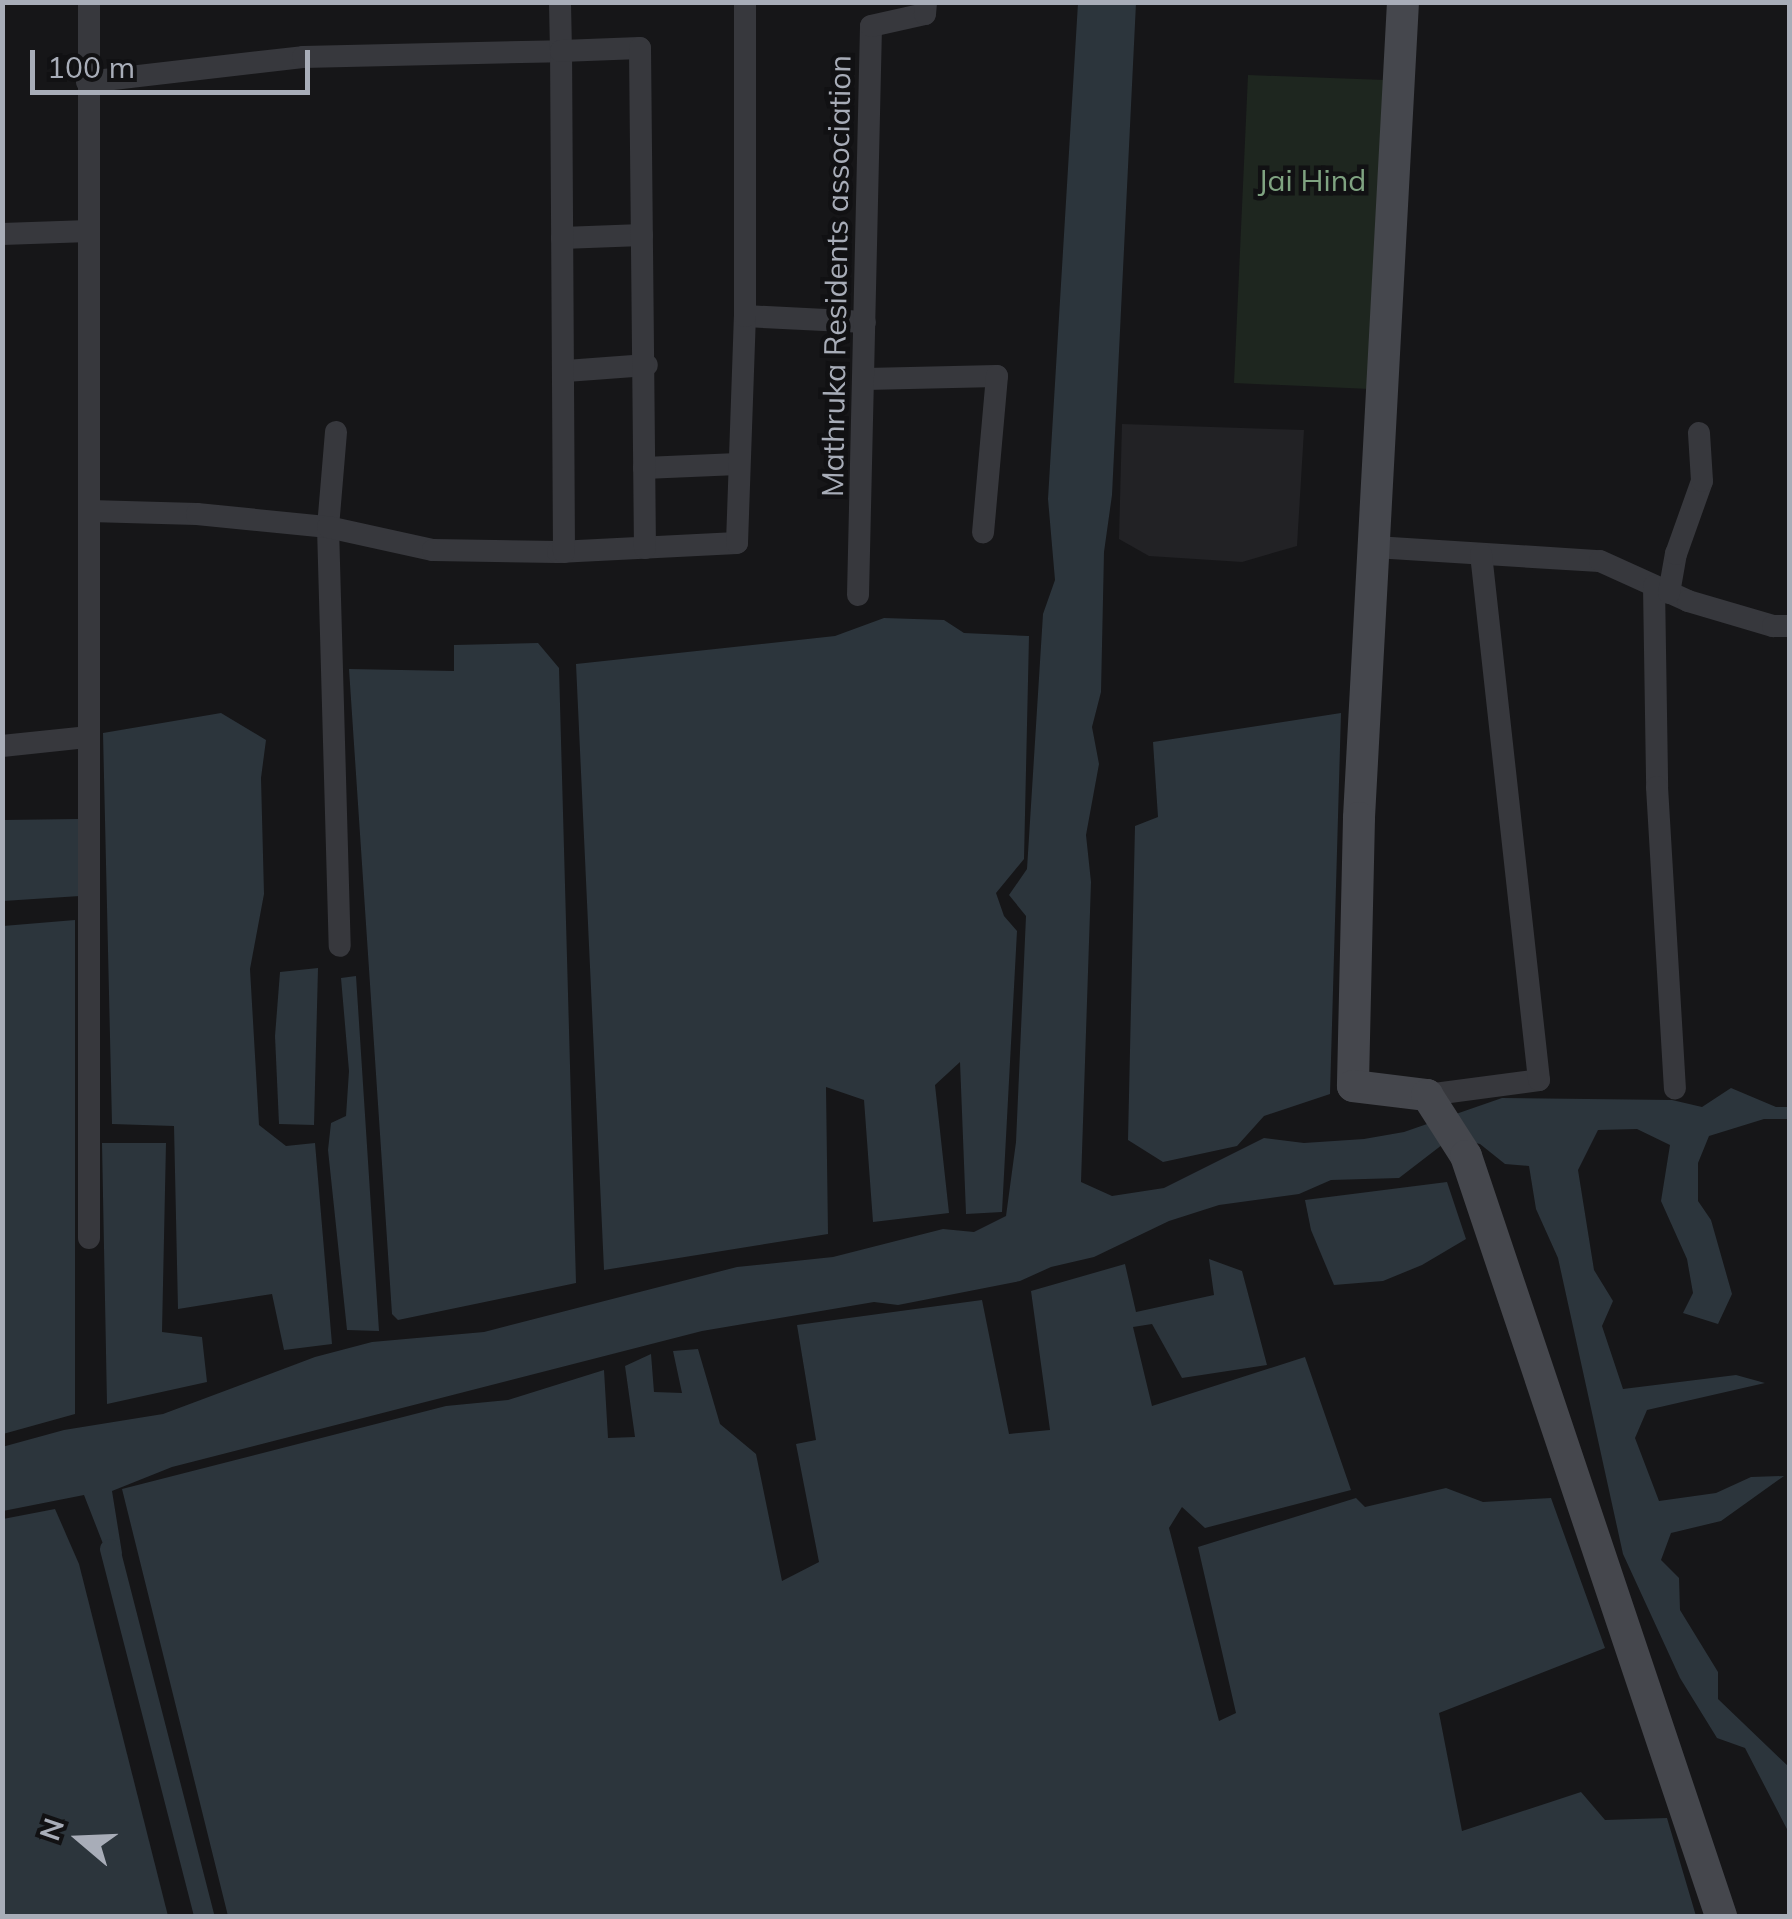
<!DOCTYPE html>
<html>
<head>
<meta charset="utf-8">
<style>
  body { margin:0 }
  #map { position:relative; width:1792px; height:1919px; overflow:hidden; background:#161618; font-family:Mulish,sans-serif }
  div>[style] { position:absolute }
  .built>* { inset:0; background:#222225 }
  .green>* { inset:0; background:#1e261f }
  .water>* { inset:0; background:#2c353c }
  .canal>* { height:20px; margin:-10px; padding:0 10px; transform-origin:10px; border-radius:10px; background:#2c353c }
  .minor>* { height:22px; margin:-11px; padding:0 11px; transform-origin:11px; border-radius:11px; background:#37383d }
  .secondary>* { height:32px; margin:-16px; padding:0 16px; transform-origin:16px; border-radius:16px; background:#45474d }
  span { translate:-50% -50%; white-space:nowrap; text-align:center; line-height:1.15; -webkit-text-stroke:9px #111113; paint-order:stroke }
  .park-label { font-size:30px; color:#7fa381 }
  .street-label { font-size:30px; color:#a8adb8 }
  .frame { position:absolute; inset:0; border:5px solid #a8adb8; pointer-events:none }
  .north { position:absolute; left:30px; top:1789px; width:100px; height:100px; -webkit-text-stroke:8px #111113; paint-order:stroke; rotate:289deg; font-size:28px; font-weight:700; line-height:40px; text-align:center; color:#a8adb8 }
  .north::after { content:''; display:block; margin:auto; width:35px; height:45px; background:#a8adb8; clip-path:polygon(50% 0,100% 100%,50% 72%,0 100%) }
  .scale { position:absolute; left:30px; top:50px; width:280px; height:45px; box-sizing:border-box; border:5px solid #a8adb8; border-top:0; padding-left:12px; font-size:30px; line-height:35px; white-space:nowrap; color:#a8adb8; -webkit-text-stroke:8px #111113; paint-order:stroke }
</style>
</head>
<body>
<div id="map">
  <div class="built">
    <i style="clip-path:polygon(1122px 424px,1304px 430px,1297px 546px,1242px 562px,1149px 556px,1119px 539px)"></i>
  </div>
  <div class="green">
    <i style="clip-path:polygon(1248px 75px,1385px 80px,1370px 389px,1234px 383px)"></i>
  </div>
  <div class="water">
    <i style="clip-path:polygon(1078px 3px,1136px 3px,1112px 495px,1104px 552px,1101px 692px,1092px 727px,1099px 764px,1086px 835px,1091px 882px,1081px 1182px,1112px 1196px,1164px 1188px,1264px 1138px,1304px 1143px,1364px 1139px,1404px 1132px,1502px 1098px,1672px 1100px,1702px 1107px,1731px 1088px,1776px 1107px,1789px 1107px,1789px 1119px,1764px 1119px,1709px 1136px,1698px 1163px,1698px 1201px,1711px 1220px,1732px 1294px,1718px 1324px,1683px 1313px,1693px 1293px,1687px 1259px,1661px 1201px,1670px 1145px,1637px 1129px,1598px 1130px,1578px 1170px,1594px 1270px,1613px 1301px,1602px 1326px,1623px 1389px,1736px 1375px,1765px 1383px,1647px 1410px,1635px 1438px,1659px 1501px,1716px 1493px,1751px 1477px,1784px 1476px,1721px 1521px,1671px 1533px,1661px 1560px,1679px 1578px,1680px 1610px,1718px 1672px,1718px 1699px,1789px 1767px,1789px 1833px,1745px 1748px,1717px 1738px,1680px 1678px,1623px 1554px,1558px 1258px,1536px 1209px,1529px 1166px,1505px 1164px,1480px 1144px,1451px 1138px,1399px 1178px,1331px 1180px,1299px 1194px,1219px 1205px,1169px 1221px,1094px 1257px,1051px 1267px,1020px 1281px,898px 1305px,874px 1302px,702px 1331px,172px 1467px,112px 1491px,122px 1553px,116px 1577px,84px 1495px,3px 1511px,2px 1447px,64px 1430px,163px 1414px,315px 1357px,372px 1342px,484px 1332px,737px 1267px,833px 1257px,943px 1229px,974px 1232px,1006px 1216px,1016px 1142px,1026px 916px,1009px 895px,1027px 869px,1043px 614px,1055px 580px,1048px 499px)"></i>
    <i style="clip-path:polygon(884px 618px,944px 620px,964px 633px,1029px 636px,1024px 859px,996px 893px,1004px 916px,1017px 931px,1002px 1212px,966px 1214px,960px 1062px,935px 1085px,949px 1213px,873px 1222px,864px 1100px,826px 1087px,828px 1234px,604px 1270px,576px 664px,835px 636px)"></i>
    <i style="clip-path:polygon(538px 643px,559px 668px,576px 1283px,398px 1320px,392px 1314px,349px 669px,454px 671px,454px 645px)"></i>
    <i style="clip-path:polygon(221px 713px,266px 740px,261px 778px,264px 894px,250px 969px,259px 1125px,286px 1146px,315px 1143px,332px 1344px,284px 1350px,272px 1294px,178px 1309px,174px 1126px,112px 1124px,103px 733px)"></i>
    <i style="clip-path:polygon(1341px 713px,1330px 1094px,1264px 1116px,1237px 1146px,1163px 1162px,1128px 1140px,1135px 826px,1158px 817px,1153px 742px)"></i>
    <i style="clip-path:polygon(79px 819px,80px 896px,3px 901px,3px 820px)"></i>
    <i style="clip-path:polygon(75px 920px,75px 1414px,3px 1434px,3px 926px)"></i>
    <i style="clip-path:polygon(318px 968px,314px 1125px,279px 1124px,275px 1036px,280px 972px)"></i>
    <i style="clip-path:polygon(356px 976px,379px 1331px,347px 1330px,328px 1150px,331px 1123px,346px 1116px,349px 1071px,341px 978px)"></i>
    <i style="clip-path:polygon(102px 1143px,166px 1143px,162px 1332px,202px 1337px,207px 1382px,107px 1404px)"></i>
    <i style="clip-path:polygon(1447px 1182px,1466px 1239px,1422px 1265px,1383px 1281px,1334px 1285px,1311px 1230px,1305px 1200px)"></i>
    <i style="clip-path:polygon(1209px 1259px,1242px 1271px,1267px 1365px,1182px 1378px,1152px 1324px,1133px 1327px,1152px 1406px,1305px 1357px,1351px 1490px,1205px 1528px,1182px 1507px,1169px 1528px,1219px 1721px,1236px 1713px,1198px 1547px,1356px 1498px,1365px 1507px,1446px 1488px,1483px 1502px,1551px 1498px,1605px 1648px,1439px 1713px,1462px 1831px,1581px 1792px,1605px 1820px,1667px 1818px,1696px 1916px,228px 1916px,122px 1489px,446px 1406px,508px 1400px,604px 1370px,608px 1438px,635px 1437px,625px 1366px,651px 1354px,654px 1392px,682px 1393px,673px 1351px,698px 1349px,720px 1424px,756px 1454px,782px 1581px,819px 1562px,796px 1444px,816px 1440px,797px 1325px,982px 1300px,1009px 1434px,1050px 1430px,1031px 1291px,1125px 1264px,1136px 1312px,1214px 1295px)"></i>
    <i style="clip-path:polygon(55px 1509px,79px 1564px,168px 1916px,3px 1916px,3px 1519px)"></i>
  </div>
  <div class="canal">
    <i style="left:110px;top:1549px;width:379px;rotate:75.6deg"></i>
  </div>
  <div class="minor">
    <i style="left:87px;top:82px;width:217px;rotate:-6.6deg"></i>
    <i style="left:303px;top:57px;width:258px;rotate:-1.3deg"></i>
    <i style="left:561px;top:51px;width:49px;rotate:-91.2deg"></i>
    <i style="left:2px;top:234px;width:87px;rotate:-2deg"></i>
    <i style="left:562px;top:238px;width:80px;rotate:-2.1deg"></i>
    <i style="left:745px;top:316px;width:120px;rotate:2.9deg"></i>
    <i style="left:566px;top:371px;width:81px;rotate:-4.2deg"></i>
    <i style="left:866px;top:379px;width:131px;rotate:-1.3deg"></i>
    <i style="left:997px;top:376px;width:157px;rotate:95.1deg"></i>
    <i style="left:336px;top:432px;width:95px;rotate:94.8deg"></i>
    <i style="left:328px;top:527px;width:419px;rotate:88.4deg"></i>
    <i style="left:644px;top:468px;width:94px;rotate:-2.4deg"></i>
    <i style="left:90px;top:511px;width:107px;rotate:1.6deg"></i>
    <i style="left:197px;top:514px;width:132px;rotate:5.7deg"></i>
    <i style="left:328px;top:527px;width:107px;rotate:12.4deg"></i>
    <i style="left:433px;top:550px;width:125px;rotate:0.9deg"></i>
    <i style="left:558px;top:552px;width:179px;rotate:-2.9deg"></i>
    <i style="left:737px;top:543px;width:227px;rotate:-88deg"></i>
    <i style="left:745px;top:316px;width:314px;rotate:-90deg"></i>
    <i style="left:1375px;top:547px;width:225px;rotate:3.6deg"></i>
    <i style="left:1600px;top:561px;width:97px;rotate:24.4deg"></i>
    <i style="left:1688px;top:601px;width:89px;rotate:16.4deg"></i>
    <i style="left:1773px;top:626px;width:17px"></i>
    <i style="left:564px;top:552px;width:501px;rotate:-90.34deg"></i>
    <i style="left:561px;top:51px;width:79px;rotate:-2.2deg"></i>
    <i style="left:640px;top:48px;width:500px;rotate:89.43deg"></i>
    <i style="left:1654px;top:586px;width:201px;rotate:89.1deg"></i>
    <i style="left:1657px;top:787px;width:302px;rotate:86.6deg"></i>
    <i style="left:1669px;top:593px;width:40px;rotate:-80deg"></i>
    <i style="left:1676px;top:554px;width:77px;rotate:-70.4deg"></i>
    <i style="left:1702px;top:481px;width:48px;rotate:-93.6deg"></i>
    <i style="left:858px;top:595px;width:569px;rotate:-88.69deg"></i>
    <i style="left:871px;top:26px;width:55px;rotate:-12.5deg"></i>
    <i style="left:925px;top:14px;width:12px;rotate:-85deg"></i>
    <i style="left:2px;top:746px;width:85px;rotate:-6deg"></i>
    <i style="left:1427px;top:1095px;width:113px;rotate:-7.6deg"></i>
    <i style="left:1539px;top:1080px;width:529px;rotate:-96.29deg"></i>
    <i style="left:89px;top:1238px;width:1236px;rotate:-90deg"></i>
  </div>
  <div class="secondary">
    <i style="left:1403px;top:2px;width:817px;rotate:93.09deg"></i>
    <i style="left:1359px;top:818px;width:268px;rotate:91.3deg"></i>
    <i style="left:1353px;top:1086px;width:75px;rotate:6.9deg"></i>
    <i style="left:1427px;top:1095px;width:72px;rotate:57.4deg"></i>
    <i style="left:1466px;top:1156px;width:802px;rotate:71.45deg"></i>
  </div>
  <div class="park-label">
    <span style="left:1312px;top:180px">Jai Hind</span>
  </div>
  <div class="street-label">
    <span style="left:836px;top:276px;rotate:-89deg">Mathruka Residents association</span>
  </div>
  <div class="frame"></div>
  <div class="north">N</div>
  <div class="scale">100 m</div>
</div>
</body>
</html>
